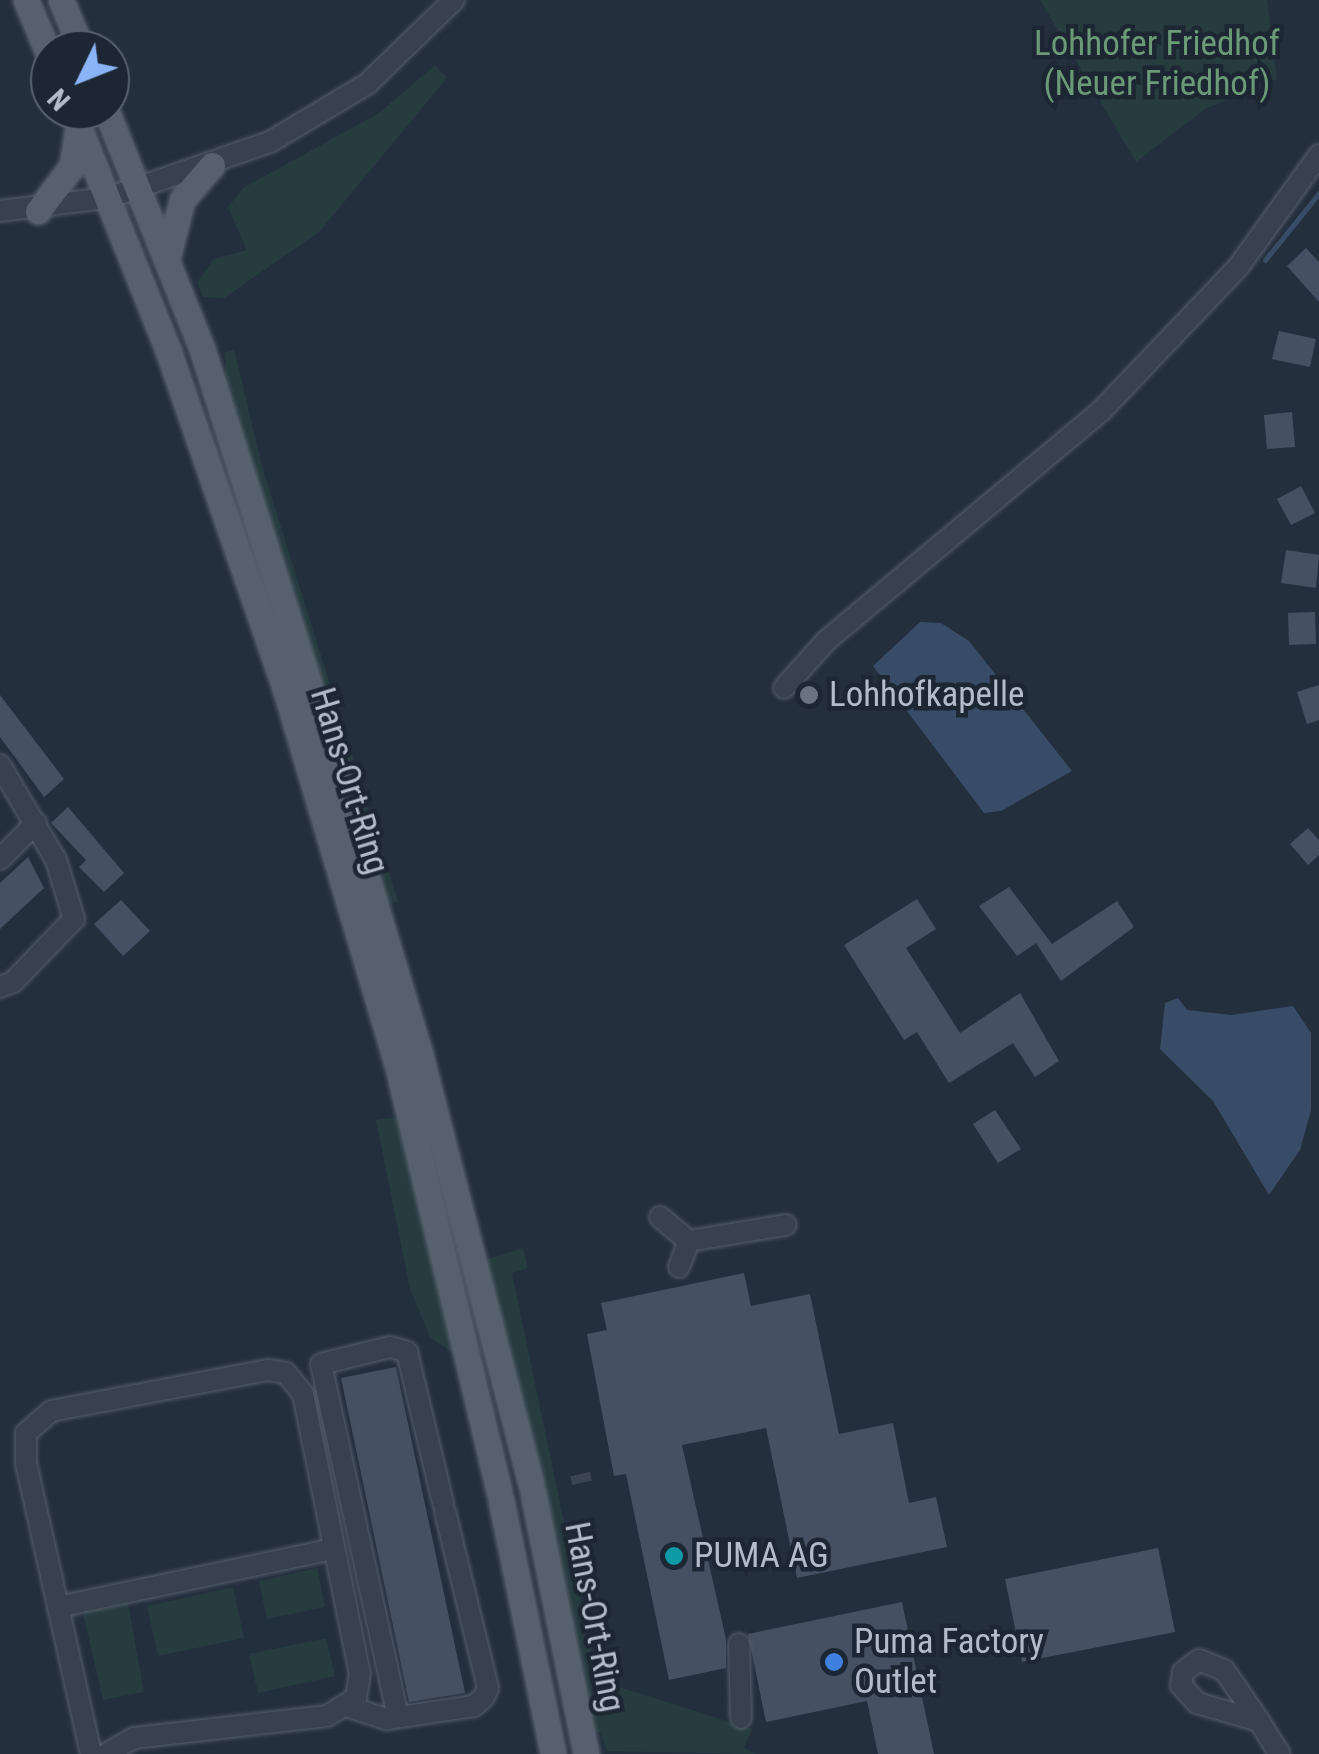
<!DOCTYPE html>
<html>
<head>
<meta charset="utf-8">
<style>
  body { margin:0 }
  #map { position:relative; width:1319px; height:1754px; overflow:hidden; background:#242f3e; font-family:"Roboto Condensed",sans-serif }
  div>[style] { position:absolute }
  .green>* { inset:0; background:#263c3f }
  .water>* { inset:0; background:#394c67 }
  .stream>* { height:5px; margin:-2.5px; padding:0 2.5px; transform-origin:2.5px; border-radius:2.5px; background:#394c67 }
  .building>* { inset:0; background:#455162 }
  .minor-tunnel>* { height:20px; margin-top:-10px; transform-origin:0; background:repeating-linear-gradient(90deg,#3a4453 0 20px,transparent 0 30px) }
  .roads { filter:drop-shadow(0 0 2px #565f6c) drop-shadow(0 0 2px #565f6c) }
  .minor>* { height:20px; margin:-10px; padding:0 10px; transform-origin:10px; border-radius:10px; background:#38414e }
  .major>* { height:25px; margin:-12.5px; padding:0 12.5px; transform-origin:12.5px; border-radius:12.5px; background:#56606e }
  .dots>* { width:28px; height:28px; translate:-50% -50%; box-sizing:border-box; border:5px solid #1d2633; border-radius:50% }
  span { translate:-50% -50%; white-space:nowrap; text-align:center; line-height:1.15; -webkit-text-stroke:9px #1d2633; paint-order:stroke }
  .park-label { font-size:35px; color:#6b9a76 }
  .poi-label { font-size:35px; color:#b4bcc9 }
  .left { translate:0 -50%; text-align:left }
  .street-label { font-size:35px; color:#b4bcc9 }
  .north { position:absolute; left:30px; top:30px; width:100px; height:100px; box-sizing:border-box; background:#1d2633; border:2px solid #59626f; border-radius:50%; rotate:227deg; font-size:28px; font-weight:700; line-height:40px; text-align:center; color:#b4bcc9 }
  .north::after { content:''; display:block; margin:auto; width:35px; height:45px; background:#8ab4f8; clip-path:polygon(50% 0,100% 100%,50% 72%,0 100%) }
</style>
</head>
<body>
<div id="map">
  <div class="green">
    <i style="clip-path:polygon(1040px 0,1267px 0,1277px 79px,1205px 109px,1136px 162px)"></i>
    <i style="clip-path:polygon(435px 65px,447px 78px,319px 232px,224px 298px,203px 297px,197px 282px,214px 259px,247px 250px,228px 207px,243px 188px,379px 113px)"></i>
    <i style="clip-path:polygon(234px 349px,262px 466px,398px 902px,387px 905px,228px 397px,224px 353px)"></i>
    <i style="clip-path:polygon(399px 1117px,459px 1358px,430px 1337px,410px 1289px,376px 1120px)"></i>
    <i style="clip-path:polygon(523px 1248px,528px 1268px,512px 1273px,597px 1680px,752px 1729px,744px 1748px,756px 1754px,607px 1751px,600px 1732px,590px 1731px,482px 1261px)"></i>
    <i style="clip-path:polygon(317px 1568px,325px 1607px,267px 1619px,259px 1581px)"></i>
    <i style="clip-path:polygon(233px 1587px,244px 1638px,158px 1656px,147px 1606px)"></i>
    <i style="clip-path:polygon(128px 1604px,144px 1692px,103px 1700px,83px 1613px)"></i>
    <i style="clip-path:polygon(326px 1638px,335px 1676px,258px 1693px,249px 1654px)"></i>
  </div>
  <div class="water">
    <i style="clip-path:polygon(920px 622px,941px 623px,969px 641px,1072px 771px,1001px 811px,984px 813px,873px 666px)"></i>
    <i style="clip-path:polygon(1178px 998px,1187px 1010px,1231px 1015px,1293px 1006px,1311px 1033px,1311px 1110px,1300px 1150px,1269px 1195px,1213px 1101px,1160px 1049px,1165px 1003px)"></i>
  </div>
  <div class="stream">
    <i style="left:1265px;top:260px;width:86px;rotate:-51.1deg"></i>
  </div>
  <div class="building">
    <i style="clip-path:polygon(1306px 248px,1319px 262px,1319px 302px,1287px 266px)"></i>
    <i style="clip-path:polygon(1279px 331px,1316px 339px,1310px 367px,1272px 359px)"></i>
    <i style="clip-path:polygon(1292px 412px,1295px 447px,1267px 449px,1264px 415px)"></i>
    <i style="clip-path:polygon(1301px 486px,1315px 513px,1291px 525px,1277px 499px)"></i>
    <i style="clip-path:polygon(1286px 550px,1319px 555px,1316px 588px,1281px 583px)"></i>
    <i style="clip-path:polygon(1315px 612px,1316px 644px,1289px 645px,1288px 613px)"></i>
    <i style="clip-path:polygon(1319px 685px,1319px 720px,1307px 724px,1297px 692px)"></i>
    <i style="clip-path:polygon(0 695px,64px 779px,44px 797px,0 737px)"></i>
    <i style="clip-path:polygon(68px 807px,124px 873px,104px 892px,79px 867px,86px 860px,51px 823px)"></i>
    <i style="clip-path:polygon(1308px 828px,1319px 840px,1319px 855px,1308px 865px,1290px 844px)"></i>
    <i style="clip-path:polygon(28px 857px,44px 888px,0 929px,0 883px)"></i>
    <i style="clip-path:polygon(1009px 887px,1052px 944px,1117px 901px,1134px 927px,1061px 981px,1036px 943px,1017px 956px,979px 906px)"></i>
    <i style="clip-path:polygon(917px 899px,936px 929px,906px 948px,960px 1033px,1020px 993px,1059px 1061px,1035px 1077px,1013px 1043px,949px 1083px,917px 1032px,904px 1040px,844px 945px)"></i>
    <i style="clip-path:polygon(121px 900px,150px 931px,123px 956px,94px 924px)"></i>
    <i style="clip-path:polygon(995px 1110px,1021px 1149px,998px 1163px,973px 1124px)"></i>
    <i style="clip-path:polygon(744px 1273px,751px 1306px,810px 1294px,839px 1434px,893px 1423px,909px 1503px,936px 1497px,947px 1547px,797px 1578px,766px 1428px,682px 1445px,726px 1639px,726px 1668px,669px 1680px,626px 1474px,614px 1476px,587px 1334px,607px 1330px,601px 1303px)"></i>
    <i style="clip-path:polygon(396px 1367px,465px 1693px,409px 1702px,341px 1378px)"></i>
    <i style="clip-path:polygon(1158px 1548px,1175px 1632px,1022px 1662px,1005px 1579px)"></i>
    <i style="clip-path:polygon(902px 1602px,934px 1754px,878px 1754px,867px 1701px,766px 1722px,748px 1634px)"></i>
  </div>
  <div class="minor-tunnel">
    <i style="left:580px;top:1474px;width:9px;rotate:77deg"></i>
  </div>
  <div class="roads">
    <div class="minor">
      <i style="left:0;top:211px;width:109px;rotate:-6.9deg"></i>
      <i style="left:108px;top:198px;width:171px;rotate:-19.1deg"></i>
      <i style="left:270px;top:142px;width:113px;rotate:-30.9deg"></i>
      <i style="left:367px;top:84px;width:121px;rotate:-44deg"></i>
      <i style="left:784px;top:688px;width:63px;rotate:-48.2deg"></i>
      <i style="left:826px;top:641px;width:361px;rotate:-39.9deg"></i>
      <i style="left:1103px;top:409px;width:197px;rotate:-46.4deg"></i>
      <i style="left:1239px;top:266px;width:137px;rotate:-54.2deg"></i>
      <i style="left:0;top:765px;width:110px;rotate:59.5deg"></i>
      <i style="left:56px;top:860px;width:62px;rotate:73deg"></i>
      <i style="left:74px;top:919px;width:88px;rotate:134.1deg"></i>
      <i style="left:13px;top:982px;width:14px;rotate:159deg"></i>
      <i style="left:0;top:859px;width:51px;rotate:-45deg"></i>
      <i style="left:660px;top:1217px;width:38px;rotate:40deg"></i>
      <i style="left:689px;top:1241px;width:98px;rotate:-9.4deg"></i>
      <i style="left:679px;top:1267px;width:28px;rotate:-69deg"></i>
      <i style="left:58px;top:1607px;width:281px;rotate:-11.9deg"></i>
      <i style="left:739px;top:1644px;width:74px;rotate:88.5deg"></i>
      <i style="left:349px;top:1707px;width:40px;rotate:18deg"></i>
      <i style="left:387px;top:1719px;width:88px;rotate:-8.5deg"></i>
      <i style="left:474px;top:1706px;width:13px;rotate:-42deg"></i>
      <i style="left:484px;top:1697px;width:10px;rotate:-66deg"></i>
      <i style="left:488px;top:1688px;width:181px;rotate:-103.7deg"></i>
      <i style="left:398px;top:1717px;width:361px;rotate:-102.3deg"></i>
      <i style="left:321px;top:1364px;width:71px;rotate:-13.8deg"></i>
      <i style="left:390px;top:1347px;width:18px;rotate:16deg"></i>
      <i style="left:407px;top:1352px;width:155px;rotate:76.6deg"></i>
      <i style="left:1259px;top:1721px;width:65px;rotate:-163.8deg"></i>
      <i style="left:1197px;top:1703px;width:24px;rotate:-132deg"></i>
      <i style="left:1181px;top:1685px;width:13px;rotate:-81deg"></i>
      <i style="left:1183px;top:1672px;width:20px;rotate:-37deg"></i>
      <i style="left:1199px;top:1660px;width:27px;rotate:22deg"></i>
      <i style="left:1224px;top:1670px;width:21px;rotate:55deg"></i>
      <i style="left:1236px;top:1687px;width:41px;rotate:55.9deg"></i>
      <i style="left:1259px;top:1721px;width:39px;rotate:58deg"></i>
      <i style="left:91px;top:1754px;width:298px;rotate:-102.6deg"></i>
      <i style="left:26px;top:1463px;width:30px;rotate:-90deg"></i>
      <i style="left:26px;top:1433px;width:33px;rotate:-41deg"></i>
      <i style="left:51px;top:1411px;width:221px;rotate:-10.7deg"></i>
      <i style="left:268px;top:1370px;width:18px;rotate:9deg"></i>
      <i style="left:286px;top:1373px;width:27px;rotate:51deg"></i>
      <i style="left:303px;top:1394px;width:285px;rotate:78.5deg"></i>
      <i style="left:360px;top:1673px;width:25px;rotate:99deg"></i>
      <i style="left:356px;top:1698px;width:34px;rotate:148deg"></i>
      <i style="left:327px;top:1716px;width:194px;rotate:173.5deg"></i>
      <i style="left:134px;top:1738px;width:32px;rotate:150deg"></i>
    </div>
    <div class="major">
      <i style="left:26px;top:0;width:62px;rotate:67.2deg"></i>
      <i style="left:61px;top:0;width:54px;rotate:67.2deg"></i>
      <i style="left:72px;top:110px;width:262px;rotate:68.2deg"></i>
      <i style="left:169px;top:353px;width:355px;rotate:70.9deg"></i>
      <i style="left:285px;top:688px;width:391px;rotate:73.4deg"></i>
      <i style="left:397px;top:1063px;width:440px;rotate:76.6deg"></i>
      <i style="left:106px;top:110px;width:258px;rotate:68.1deg"></i>
      <i style="left:202px;top:349px;width:349px;rotate:72.3deg"></i>
      <i style="left:308px;top:681px;width:390px;rotate:73.3deg"></i>
      <i style="left:420px;top:1055px;width:443px;rotate:75.5deg"></i>
      <i style="left:38px;top:211px;width:56px;rotate:-52.9deg"></i>
      <i style="left:72px;top:166px;width:37px;rotate:-81deg"></i>
      <i style="left:167px;top:259px;width:61px;rotate:-75.7deg"></i>
      <i style="left:182px;top:200px;width:46px;rotate:-49.4deg"></i>
      <i style="left:533px;top:1493px;width:266px;rotate:78.5deg"></i>
      <i style="left:501px;top:1500px;width:259px;rotate:78.4deg"></i>
    </div>
  </div>
  <div class="dots">
    <i style="left:809px;top:695px;background:#6b7280"></i>
    <i style="left:674px;top:1556px;background:#0f9aa8"></i>
    <i style="left:834px;top:1662px;background:#3f7fe0"></i>
  </div>
  <div class="park-label">
    <span style="left:1157px;top:64px">Lohhofer Friedhof<br>(Neuer Friedhof)</span>
  </div>
  <div class="poi-label">
    <span class="left" style="left:829px;top:695px">Lohhofkapelle</span>
    <span class="left" style="left:694px;top:1556px">PUMA AG</span>
    <span class="left" style="left:854px;top:1662px">Puma Factory<br>Outlet</span>
  </div>
  <div class="street-label">
    <span style="left:349px;top:781px;rotate:73deg">Hans-Ort-Ring</span>
    <span style="left:594px;top:1617px;rotate:79deg">Hans-Ort-Ring</span>
  </div>
  <div class="north">N</div>
</div>
</body>
</html>
